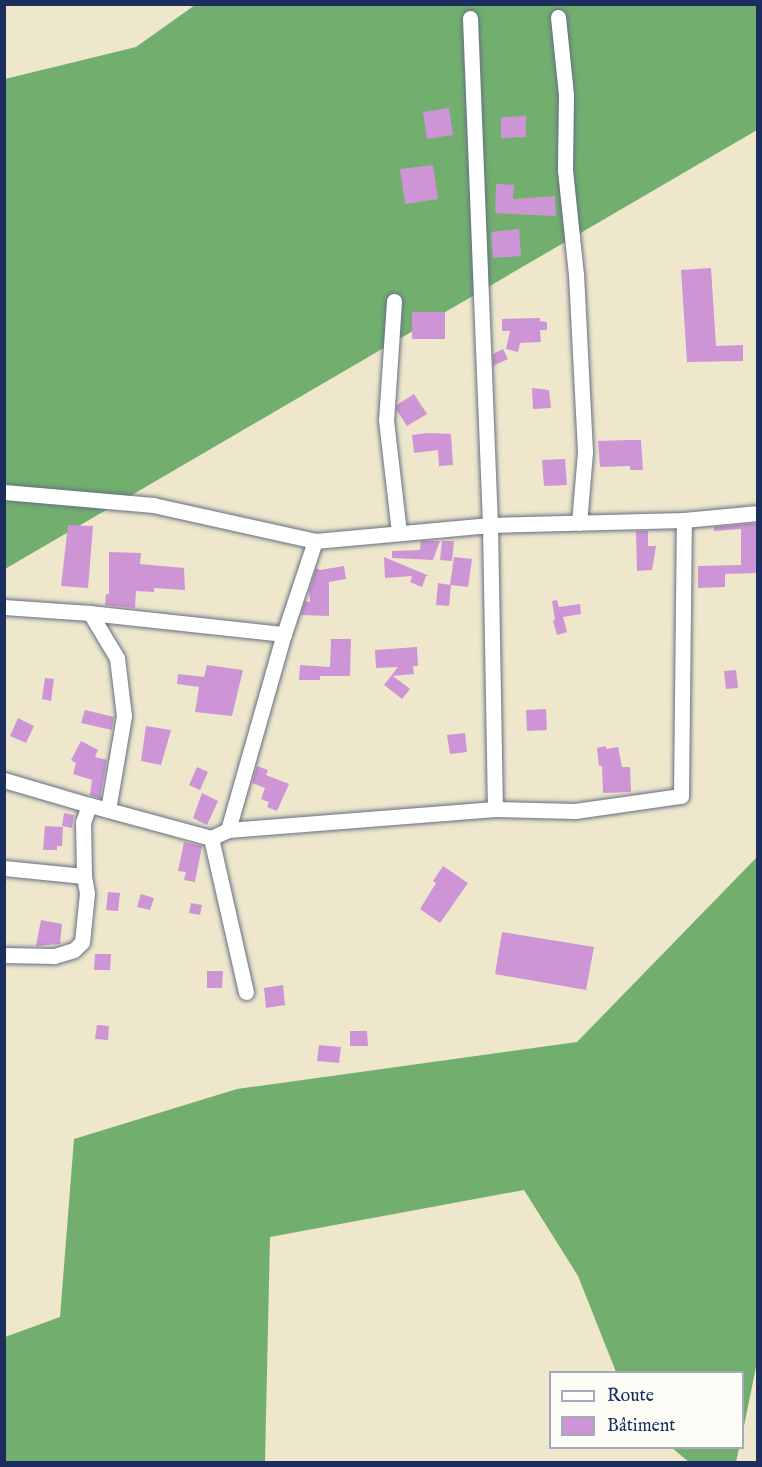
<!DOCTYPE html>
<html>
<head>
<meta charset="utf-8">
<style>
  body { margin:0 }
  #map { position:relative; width:762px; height:1467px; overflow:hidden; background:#eee7cc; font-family:"IM FELL English",serif }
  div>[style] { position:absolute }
  .forest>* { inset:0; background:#72af6e }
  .building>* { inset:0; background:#ce95d6 }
  .path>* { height:2px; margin-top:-1px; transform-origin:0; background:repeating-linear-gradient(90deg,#656f84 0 4.5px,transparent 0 9px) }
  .roads { filter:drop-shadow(0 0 2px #656f84) drop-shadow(0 0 2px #656f84) }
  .minor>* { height:15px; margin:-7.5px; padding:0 7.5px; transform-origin:7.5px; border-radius:7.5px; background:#fff }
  span { translate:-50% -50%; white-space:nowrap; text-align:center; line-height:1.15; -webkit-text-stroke:6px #fdfcf7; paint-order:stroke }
  .frame { position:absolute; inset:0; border:6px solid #1b2f5e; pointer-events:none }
  .legend { position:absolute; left:549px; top:1371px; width:195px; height:78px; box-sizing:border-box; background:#fdfcf7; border:2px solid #a3aaba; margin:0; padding:8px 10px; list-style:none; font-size:18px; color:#1b2f5e }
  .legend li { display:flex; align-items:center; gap:12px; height:30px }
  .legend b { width:30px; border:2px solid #a3aaba }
</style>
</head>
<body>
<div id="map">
  <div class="forest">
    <i style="clip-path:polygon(195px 5px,757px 5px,757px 130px,5px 569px,5px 79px,136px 47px)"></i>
    <i style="clip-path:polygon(757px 857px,758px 1357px,743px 1431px,742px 1372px,616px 1372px,578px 1276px,524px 1190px,270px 1237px,265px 1462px,5px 1462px,5px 1337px,60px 1317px,74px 1139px,237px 1089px,577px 1042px)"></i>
    <i style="clip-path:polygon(672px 1448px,739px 1448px,736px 1462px,689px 1462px)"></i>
  </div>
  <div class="building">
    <i style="clip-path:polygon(449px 108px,453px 135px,427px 139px,423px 112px)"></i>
    <i style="clip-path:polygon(526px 116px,526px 137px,501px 138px,501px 117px)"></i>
    <i style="clip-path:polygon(433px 165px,438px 199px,405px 204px,400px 169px)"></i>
    <i style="clip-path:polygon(496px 184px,514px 185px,513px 199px,555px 196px,556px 216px,495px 213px)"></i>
    <i style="clip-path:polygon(519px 229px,521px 256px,493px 258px,491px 232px)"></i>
    <i style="clip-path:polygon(711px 268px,716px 346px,743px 345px,743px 361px,687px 362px,681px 270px)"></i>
    <i style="clip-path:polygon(412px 312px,445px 312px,445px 339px,412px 339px)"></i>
    <i style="clip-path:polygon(540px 318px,540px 321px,547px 322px,547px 330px,540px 330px,541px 342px,520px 343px,518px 352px,506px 349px,510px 331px,502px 331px,502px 319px)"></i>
    <i style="clip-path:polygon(503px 349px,508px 359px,493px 366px,493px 354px)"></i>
    <i style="clip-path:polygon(532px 388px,549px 390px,551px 408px,533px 409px)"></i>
    <i style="clip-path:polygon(414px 394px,427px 414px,407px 426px,396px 409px,397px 405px)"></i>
    <i style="clip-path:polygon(428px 433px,451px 434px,453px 465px,439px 466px,438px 450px,414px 453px,412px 435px)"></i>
    <i style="clip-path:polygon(628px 440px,641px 440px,643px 470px,630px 470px,630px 466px,600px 467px,598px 441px)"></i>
    <i style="clip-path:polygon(565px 459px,567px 485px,544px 486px,542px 460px)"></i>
    <i style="clip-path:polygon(758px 523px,758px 573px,725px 574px,725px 587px,698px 588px,698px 566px,741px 565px,741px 529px,714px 531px,714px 527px)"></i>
    <i style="clip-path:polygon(68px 525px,93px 526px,88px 588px,61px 586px)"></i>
    <i style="clip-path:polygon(636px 531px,648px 531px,648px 546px,656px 546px,652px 570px,637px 571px)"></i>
    <i style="clip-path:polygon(421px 541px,440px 541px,433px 560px,392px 558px,392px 551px,420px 550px)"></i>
    <i style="clip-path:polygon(442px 541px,454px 541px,452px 561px,440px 560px)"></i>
    <i style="clip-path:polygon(109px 552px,141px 553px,140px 564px,184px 568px,185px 590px,154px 588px,154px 592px,136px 591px,135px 608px,105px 605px,106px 594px,109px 594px)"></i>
    <i style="clip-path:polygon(384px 557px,427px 575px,429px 575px,426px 576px,422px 587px,410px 582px,412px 576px,385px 578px)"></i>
    <i style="clip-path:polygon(454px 557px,472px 559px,468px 587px,451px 585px,449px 606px,436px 605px,438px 583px,450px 585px)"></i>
    <i style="clip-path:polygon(344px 566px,346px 579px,329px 582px,329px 616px,301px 615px,305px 601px,310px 602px,309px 591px,316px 568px,320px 570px)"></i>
    <i style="clip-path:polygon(557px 600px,559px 607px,580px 604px,581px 614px,563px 617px,567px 632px,557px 635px,553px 621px,555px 620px,552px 601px)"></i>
    <i style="clip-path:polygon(331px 639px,351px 639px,350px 676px,320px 676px,320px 680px,299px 680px,300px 665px,330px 667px)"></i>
    <i style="clip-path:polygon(417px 647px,418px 666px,413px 666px,414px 674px,393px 676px,410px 689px,402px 699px,384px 685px,398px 667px,376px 668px,375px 650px)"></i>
    <i style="clip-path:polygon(207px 665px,243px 670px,232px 716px,195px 712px,199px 687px,177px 684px,178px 674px,204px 677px)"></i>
    <i style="clip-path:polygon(736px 670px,738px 688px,726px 689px,724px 671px)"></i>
    <i style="clip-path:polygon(45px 678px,54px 679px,51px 701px,42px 699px)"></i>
    <i style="clip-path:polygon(546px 709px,547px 730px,527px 731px,526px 710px)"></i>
    <i style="clip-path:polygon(85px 710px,114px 717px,112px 730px,81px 723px)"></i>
    <i style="clip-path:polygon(18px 718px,34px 726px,26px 743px,10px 736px)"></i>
    <i style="clip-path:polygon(146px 726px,171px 730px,161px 765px,141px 761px)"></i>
    <i style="clip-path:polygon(465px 733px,467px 752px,450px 754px,447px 735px)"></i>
    <i style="clip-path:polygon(81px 741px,98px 750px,95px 757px,107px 760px,100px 798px,90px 795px,92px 780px,73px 774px,76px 763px,71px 760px)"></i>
    <i style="clip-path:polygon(606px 746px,606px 749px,618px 747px,622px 767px,630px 767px,631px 792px,603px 793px,602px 766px,599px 766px,597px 748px)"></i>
    <i style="clip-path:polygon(257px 766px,268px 770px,266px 775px,289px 784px,277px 811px,267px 807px,269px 802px,261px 799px,265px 788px,252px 783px)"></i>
    <i style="clip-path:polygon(197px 767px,208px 772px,200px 790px,189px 785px)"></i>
    <i style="clip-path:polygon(202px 793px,218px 801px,207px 825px,193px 818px)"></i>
    <i style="clip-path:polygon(64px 813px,74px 815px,72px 828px,62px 826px)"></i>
    <i style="clip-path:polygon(45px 826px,63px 827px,62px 846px,57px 846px,57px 850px,43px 850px)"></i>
    <i style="clip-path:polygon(184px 842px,202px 846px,195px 882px,184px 880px,186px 872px,178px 871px)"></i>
    <i style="clip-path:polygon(443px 866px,468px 883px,440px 923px,420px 909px,436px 883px,433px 881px)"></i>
    <i style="clip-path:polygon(108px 892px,120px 893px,118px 911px,106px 910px)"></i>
    <i style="clip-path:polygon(141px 894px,154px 898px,150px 910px,137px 907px)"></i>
    <i style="clip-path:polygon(191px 903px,202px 905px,200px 915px,189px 913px)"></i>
    <i style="clip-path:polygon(41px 920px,62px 924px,60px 944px,36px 946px)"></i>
    <i style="clip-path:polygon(502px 932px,594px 947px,586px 990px,495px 974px)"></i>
    <i style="clip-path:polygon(95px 954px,111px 954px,110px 970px,94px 970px)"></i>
    <i style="clip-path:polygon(207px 971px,223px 971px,222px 988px,207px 988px)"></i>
    <i style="clip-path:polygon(283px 985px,285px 1005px,266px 1008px,264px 988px)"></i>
    <i style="clip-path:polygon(97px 1025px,109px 1026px,108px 1040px,95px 1039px)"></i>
    <i style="clip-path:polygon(350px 1031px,367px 1031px,368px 1046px,350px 1046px)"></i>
    <i style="clip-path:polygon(319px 1045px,341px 1047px,339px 1063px,317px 1061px)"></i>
  </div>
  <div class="path">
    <i style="left:91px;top:4px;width:1px;rotate:90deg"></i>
  </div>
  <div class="roads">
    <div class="minor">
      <i style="left:558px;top:17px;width:78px;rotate:84.1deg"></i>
      <i style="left:566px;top:95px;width:75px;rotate:90.8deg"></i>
      <i style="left:565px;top:170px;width:105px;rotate:84deg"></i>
      <i style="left:576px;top:274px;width:178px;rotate:87.1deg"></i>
      <i style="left:585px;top:452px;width:71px;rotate:94.8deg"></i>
      <i style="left:470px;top:18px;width:507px;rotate:87.74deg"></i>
      <i style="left:490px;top:525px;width:284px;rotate:89deg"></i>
      <i style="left:394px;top:301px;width:119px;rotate:93.8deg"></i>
      <i style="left:386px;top:420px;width:113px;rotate:83.4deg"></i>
      <i style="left:4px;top:492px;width:150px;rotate:5deg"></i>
      <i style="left:153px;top:505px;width:166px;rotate:12.5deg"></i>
      <i style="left:315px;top:541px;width:176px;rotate:-5.2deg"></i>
      <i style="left:490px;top:525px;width:194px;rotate:-1.5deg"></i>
      <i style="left:684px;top:520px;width:74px;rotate:-5.4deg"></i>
      <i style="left:4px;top:607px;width:86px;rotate:4deg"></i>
      <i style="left:90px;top:613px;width:52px;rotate:59deg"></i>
      <i style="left:117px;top:658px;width:58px;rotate:83.1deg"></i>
      <i style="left:124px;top:716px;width:95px;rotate:99.7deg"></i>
      <i style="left:108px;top:810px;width:20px;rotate:-165deg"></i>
      <i style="left:89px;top:805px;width:18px;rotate:109deg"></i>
      <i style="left:83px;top:822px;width:54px;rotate:88.9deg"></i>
      <i style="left:84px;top:876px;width:17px;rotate:80deg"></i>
      <i style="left:87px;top:893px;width:49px;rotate:95.8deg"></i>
      <i style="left:82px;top:942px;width:11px;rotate:135deg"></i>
      <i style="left:74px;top:950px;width:21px;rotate:163deg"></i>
      <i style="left:54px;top:956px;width:50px;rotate:-178.9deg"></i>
      <i style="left:90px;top:613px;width:195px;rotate:6.2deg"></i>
      <i style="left:284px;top:634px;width:98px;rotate:-71.6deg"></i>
      <i style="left:4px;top:780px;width:89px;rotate:16.4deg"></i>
      <i style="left:108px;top:810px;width:107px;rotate:15.2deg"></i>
      <i style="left:211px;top:838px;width:19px;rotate:-25deg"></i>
      <i style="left:228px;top:830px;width:204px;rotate:-74.1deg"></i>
      <i style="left:228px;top:830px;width:268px;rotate:-4.5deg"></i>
      <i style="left:495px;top:809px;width:80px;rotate:1.4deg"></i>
      <i style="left:575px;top:811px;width:107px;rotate:-8.1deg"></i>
      <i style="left:681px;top:796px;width:276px;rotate:-89.4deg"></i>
      <i style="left:211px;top:838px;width:158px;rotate:77.2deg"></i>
      <i style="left:4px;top:868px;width:80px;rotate:5.7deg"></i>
    </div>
  </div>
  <div class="frame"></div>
  <ul class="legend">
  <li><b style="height:8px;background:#fff"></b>Route</li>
  <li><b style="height:16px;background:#ce95d6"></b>Bâtiment</li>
  </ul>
</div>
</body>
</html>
